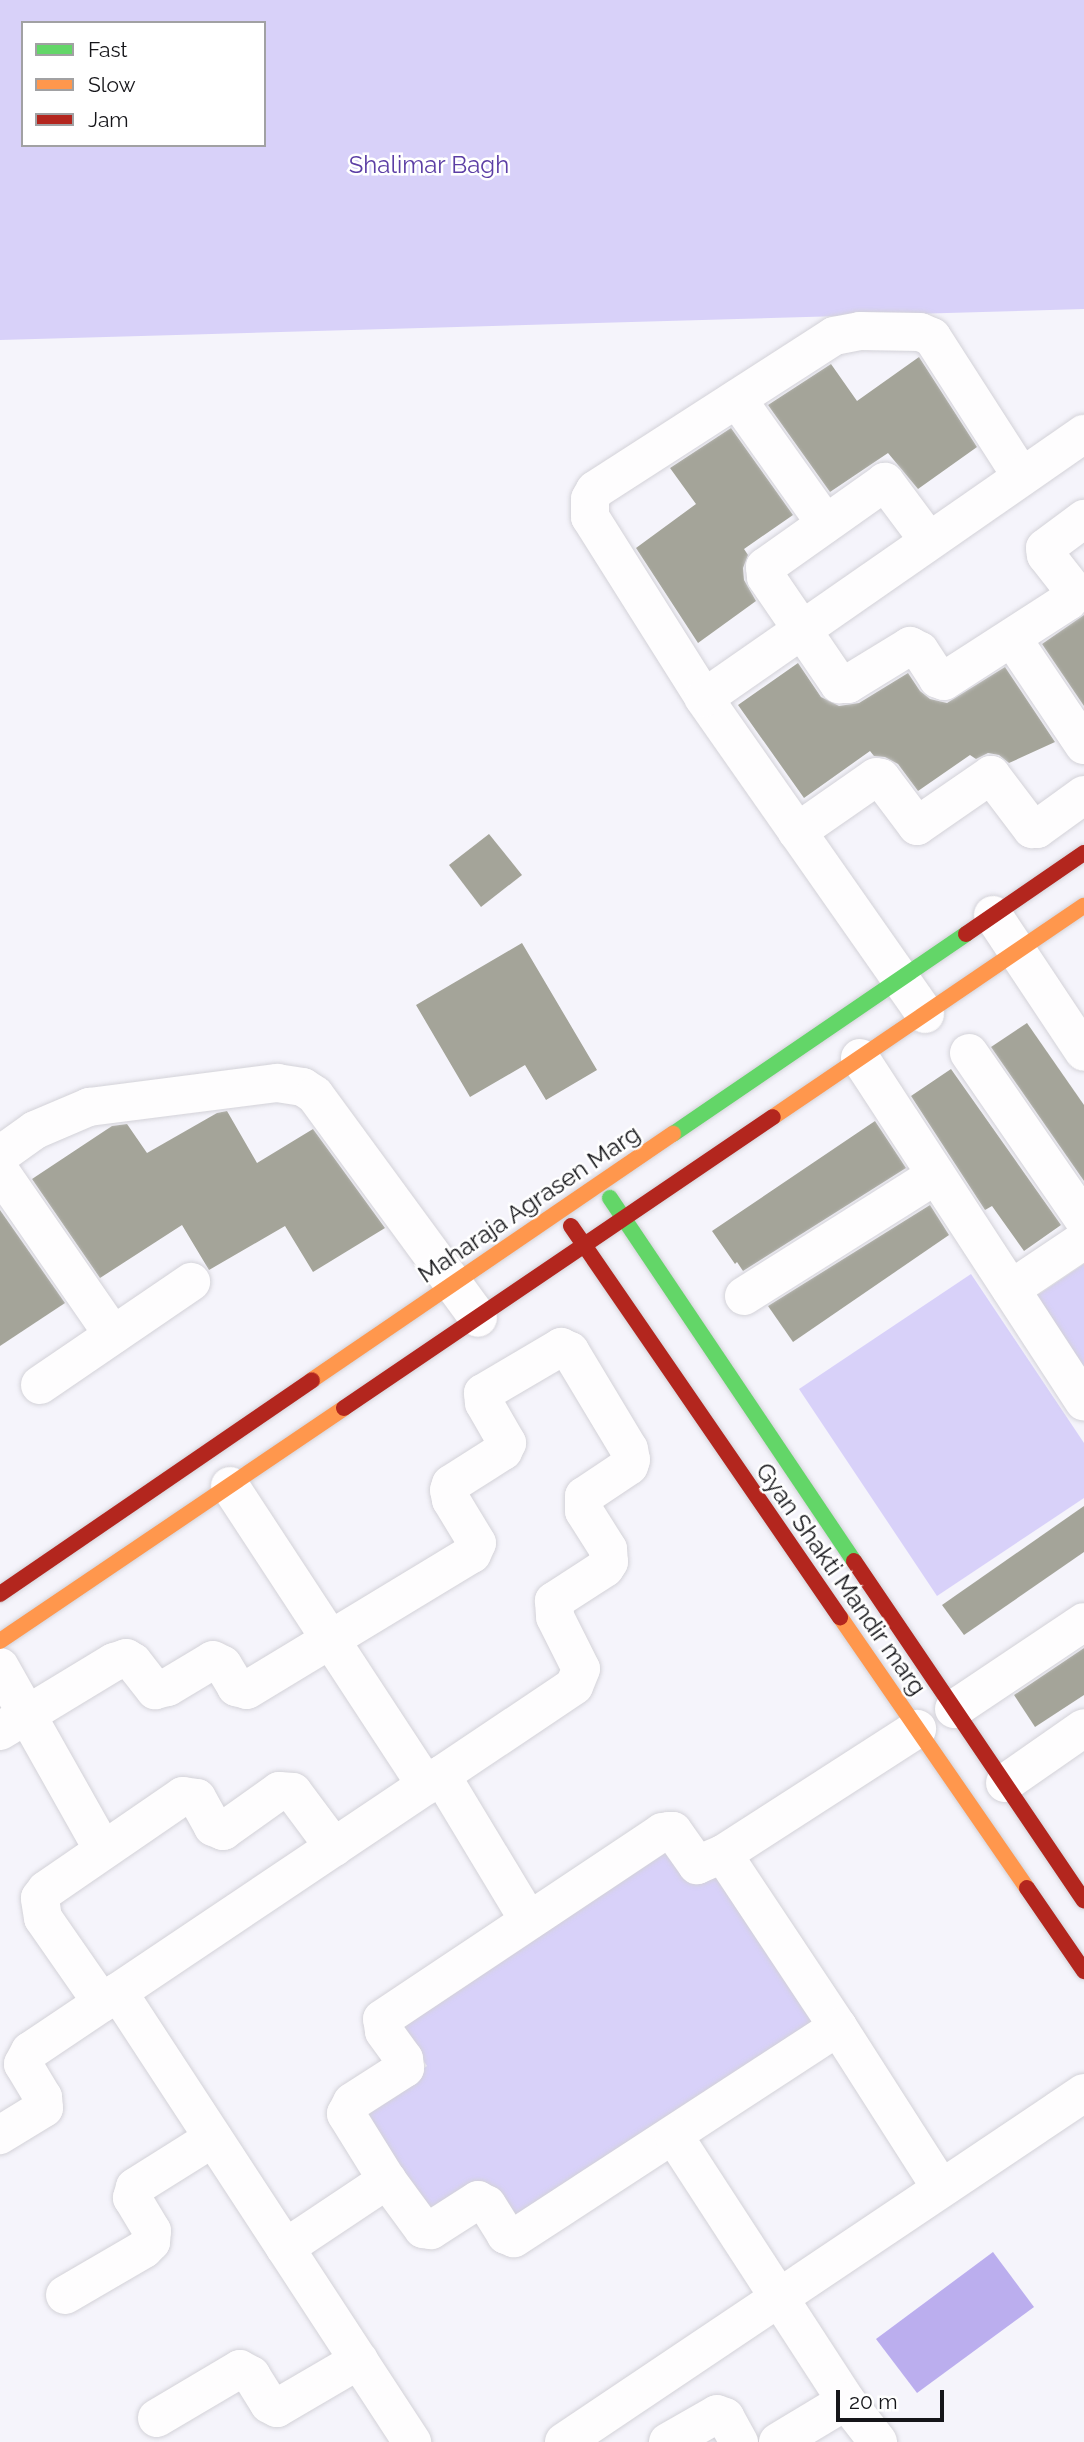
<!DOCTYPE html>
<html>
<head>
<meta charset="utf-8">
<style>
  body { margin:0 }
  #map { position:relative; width:1084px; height:2442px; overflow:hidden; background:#f5f4fb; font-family:Raleway,sans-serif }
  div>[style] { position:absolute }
  .green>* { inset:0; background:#d8d1f9 }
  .water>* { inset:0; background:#bbaeee }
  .building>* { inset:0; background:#a4a499 }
  .roads { filter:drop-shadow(0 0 2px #d3d2d8) drop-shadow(0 0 2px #d3d2d8) }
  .street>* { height:38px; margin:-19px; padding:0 19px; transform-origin:19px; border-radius:19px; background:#fefdfe }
  .fast>* { height:16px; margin:-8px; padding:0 8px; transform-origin:8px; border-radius:8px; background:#63d668 }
  .slow>* { height:16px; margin:-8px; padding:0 8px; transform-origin:8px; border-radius:8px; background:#ff974d }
  .jam>* { height:16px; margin:-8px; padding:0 8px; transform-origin:8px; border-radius:8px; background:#b3261e }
  span { translate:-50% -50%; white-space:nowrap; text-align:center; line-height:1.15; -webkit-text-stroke:5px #fff; paint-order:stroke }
  .park-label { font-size:24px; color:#5c3ea5 }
  .street-label { font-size:24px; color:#151519 }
  .legend { position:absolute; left:21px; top:21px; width:245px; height:126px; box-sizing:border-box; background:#fff; border:2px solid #a1a1a3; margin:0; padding:9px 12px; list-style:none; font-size:21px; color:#151519 }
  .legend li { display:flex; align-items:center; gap:14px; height:35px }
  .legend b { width:35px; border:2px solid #a1a1a3 }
  .scale { position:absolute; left:836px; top:2390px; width:108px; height:32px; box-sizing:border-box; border:4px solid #151519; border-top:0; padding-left:9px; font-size:21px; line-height:24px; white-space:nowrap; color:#151519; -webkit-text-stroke:5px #fff; paint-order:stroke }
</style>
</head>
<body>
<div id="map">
  <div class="green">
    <i style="clip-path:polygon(evenodd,0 0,1084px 0,1084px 309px,0 340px,0 0,23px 23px,264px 23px,264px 145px,23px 145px,23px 23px)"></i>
    <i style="clip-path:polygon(1084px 1264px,1084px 1368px,1035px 1297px)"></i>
    <i style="clip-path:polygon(971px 1274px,1084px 1443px,1084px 1498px,937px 1596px,799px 1389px)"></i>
    <i style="clip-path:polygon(668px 1842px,718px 1868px,822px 2022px,514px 2226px,484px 2181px,427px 2219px,356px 2114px,427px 2066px,398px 2022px)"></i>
  </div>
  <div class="water">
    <i style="clip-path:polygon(993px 2252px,1034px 2307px,917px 2393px,876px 2339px)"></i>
  </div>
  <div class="building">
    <i style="clip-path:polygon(919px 357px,977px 447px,918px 489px,888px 453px,830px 492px,768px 405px,831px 364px,857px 401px)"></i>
    <i style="clip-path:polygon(731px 428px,793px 515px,744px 549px,748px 555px,743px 568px,744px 580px,756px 601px,698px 643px,636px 548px,696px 504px,670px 468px)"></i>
    <i style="clip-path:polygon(1084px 615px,1084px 706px,1042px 644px)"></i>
    <i style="clip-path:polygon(798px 663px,821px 697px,839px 706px,859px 703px,908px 673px,920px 691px,930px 699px,947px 703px,1005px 667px,1055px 742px,1009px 763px,999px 755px,988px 753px,976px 759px,970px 755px,918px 791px,898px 764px,885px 757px,874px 756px,870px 751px,804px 798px,738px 705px)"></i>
    <i style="clip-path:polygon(489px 834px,522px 875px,481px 907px,449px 865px)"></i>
    <i style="clip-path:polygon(522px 943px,597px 1070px,546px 1100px,525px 1065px,470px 1097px,416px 1005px)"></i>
    <i style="clip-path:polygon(1027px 1023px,1084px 1105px,1084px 1181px,991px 1047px)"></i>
    <i style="clip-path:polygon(951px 1069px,1061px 1225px,1024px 1251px,992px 1206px,985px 1210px,911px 1096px)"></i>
    <i style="clip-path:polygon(227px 1111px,257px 1163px,313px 1129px,385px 1228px,313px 1272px,285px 1226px,209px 1270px,182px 1225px,100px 1278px,32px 1179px,112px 1126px,127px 1124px,147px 1153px,217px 1113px)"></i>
    <i style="clip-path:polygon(875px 1121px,906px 1168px,743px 1271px,737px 1262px,735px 1264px,712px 1231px)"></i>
    <i style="clip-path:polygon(930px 1205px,949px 1235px,793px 1342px,768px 1306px)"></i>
    <i style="clip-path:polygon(0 1210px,65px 1303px,0 1346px)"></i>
    <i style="clip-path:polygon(1084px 1506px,1084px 1552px,964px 1635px,942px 1605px)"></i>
    <i style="clip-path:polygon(1084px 1648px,1084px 1695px,1035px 1727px,1014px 1695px)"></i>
  </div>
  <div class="roads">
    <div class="street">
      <i style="left:737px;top:399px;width:152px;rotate:54.6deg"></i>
      <i style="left:929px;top:541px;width:74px;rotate:-126.7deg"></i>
      <i style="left:885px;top:482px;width:147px;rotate:144.7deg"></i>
      <i style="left:765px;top:567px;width:10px;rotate:84deg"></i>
      <i style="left:766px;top:577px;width:130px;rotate:55.7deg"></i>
      <i style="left:839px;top:684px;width:9px"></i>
      <i style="left:848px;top:684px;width:73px;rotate:-31.5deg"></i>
      <i style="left:910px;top:646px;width:11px;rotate:27deg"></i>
      <i style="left:920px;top:651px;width:33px;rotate:57deg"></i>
      <i style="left:938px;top:679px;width:6px;rotate:18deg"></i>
      <i style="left:944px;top:681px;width:148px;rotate:-32.8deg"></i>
      <i style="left:1068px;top:601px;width:14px;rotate:-78deg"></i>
      <i style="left:1071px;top:587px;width:41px;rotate:-128deg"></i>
      <i style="left:1046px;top:555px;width:7px;rotate:-98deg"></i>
      <i style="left:1045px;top:548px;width:49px;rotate:-36.6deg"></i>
      <i style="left:1012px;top:638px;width:129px;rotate:56.1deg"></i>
      <i style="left:704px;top:698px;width:214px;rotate:-122.2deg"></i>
      <i style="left:590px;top:517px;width:18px;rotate:-90deg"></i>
      <i style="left:590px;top:499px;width:10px;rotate:-61deg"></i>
      <i style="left:595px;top:490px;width:284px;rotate:-32.8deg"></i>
      <i style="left:834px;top:336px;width:26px;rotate:-11deg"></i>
      <i style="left:860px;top:331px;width:60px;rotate:1deg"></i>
      <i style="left:920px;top:332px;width:13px;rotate:23deg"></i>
      <i style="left:932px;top:337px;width:166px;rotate:57.3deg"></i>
      <i style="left:797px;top:832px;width:96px;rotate:-34.8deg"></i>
      <i style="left:876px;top:777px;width:5px;rotate:11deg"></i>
      <i style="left:881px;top:778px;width:60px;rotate:53.1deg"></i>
      <i style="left:917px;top:826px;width:90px;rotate:-34.6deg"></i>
      <i style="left:991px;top:775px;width:68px;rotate:52.8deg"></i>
      <i style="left:1032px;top:829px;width:5px"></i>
      <i style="left:1037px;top:829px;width:58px;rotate:-35.9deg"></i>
      <i style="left:993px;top:915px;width:164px;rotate:56.4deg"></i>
      <i style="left:925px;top:1014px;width:386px;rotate:-125deg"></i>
      <i style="left:704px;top:698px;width:463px;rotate:-34.8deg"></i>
      <i style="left:969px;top:1053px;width:203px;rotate:55.4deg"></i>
      <i style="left:860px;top:1058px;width:410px;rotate:56.9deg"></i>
      <i style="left:0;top:1155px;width:43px;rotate:-35.5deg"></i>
      <i style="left:35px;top:1130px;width:59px;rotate:-23.1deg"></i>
      <i style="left:89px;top:1107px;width:190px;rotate:-7.3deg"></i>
      <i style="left:277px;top:1083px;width:26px;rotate:9deg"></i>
      <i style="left:303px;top:1087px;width:14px;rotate:34deg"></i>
      <i style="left:315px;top:1095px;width:276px;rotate:53.8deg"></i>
      <i style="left:0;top:1171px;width:199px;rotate:55.4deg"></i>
      <i style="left:1011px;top:1289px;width:88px;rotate:-33.9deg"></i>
      <i style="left:744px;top:1296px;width:227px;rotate:-32.2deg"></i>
      <i style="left:40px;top:1385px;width:183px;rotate:-34.3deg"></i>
      <i style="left:230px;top:1486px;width:358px;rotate:56.8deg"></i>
      <i style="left:0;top:1667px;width:210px;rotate:60.6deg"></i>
      <i style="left:954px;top:1709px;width:156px;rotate:-33.8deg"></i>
      <i style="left:0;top:1731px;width:133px;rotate:-31.2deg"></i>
      <i style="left:114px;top:1662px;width:13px;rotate:-18deg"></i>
      <i style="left:126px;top:1658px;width:8px;rotate:30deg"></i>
      <i style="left:133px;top:1662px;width:36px;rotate:52deg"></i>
      <i style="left:155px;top:1690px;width:13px;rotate:-13deg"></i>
      <i style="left:168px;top:1687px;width:52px;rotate:-31deg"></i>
      <i style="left:213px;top:1660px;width:11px;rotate:27deg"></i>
      <i style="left:223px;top:1665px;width:26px;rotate:59deg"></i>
      <i style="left:236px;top:1687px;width:11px;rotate:15deg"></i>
      <i style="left:247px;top:1690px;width:263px;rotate:-31.2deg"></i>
      <i style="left:472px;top:1554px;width:12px;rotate:-66deg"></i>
      <i style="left:477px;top:1543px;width:50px;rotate:-121.2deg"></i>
      <i style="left:451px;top:1500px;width:10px;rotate:-101deg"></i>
      <i style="left:449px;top:1490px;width:6px;rotate:-72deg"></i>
      <i style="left:451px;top:1484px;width:62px;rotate:-32.4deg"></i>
      <i style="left:503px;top:1451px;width:9px;rotate:-63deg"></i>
      <i style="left:507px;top:1443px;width:46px;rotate:-119.9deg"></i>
      <i style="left:484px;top:1403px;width:10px;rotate:-96deg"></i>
      <i style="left:483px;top:1393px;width:91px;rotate:-30.5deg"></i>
      <i style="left:561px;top:1347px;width:10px;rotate:24deg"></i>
      <i style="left:570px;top:1351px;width:114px;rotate:59deg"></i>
      <i style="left:629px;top:1449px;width:11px;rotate:80deg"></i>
      <i style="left:631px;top:1460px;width:6px;rotate:108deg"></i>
      <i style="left:629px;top:1466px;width:54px;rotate:146.3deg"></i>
      <i style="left:584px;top:1496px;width:15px;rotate:90deg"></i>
      <i style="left:584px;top:1511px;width:45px;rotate:57.7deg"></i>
      <i style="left:608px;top:1549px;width:13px;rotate:86deg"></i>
      <i style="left:609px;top:1562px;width:7px;rotate:124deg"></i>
      <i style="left:605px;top:1568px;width:61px;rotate:147.1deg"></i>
      <i style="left:554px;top:1601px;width:16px;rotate:86deg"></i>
      <i style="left:555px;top:1617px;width:58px;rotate:63.4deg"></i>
      <i style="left:581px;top:1669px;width:18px;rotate:112deg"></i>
      <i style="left:574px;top:1686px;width:655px;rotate:146.14deg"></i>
      <i style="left:30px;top:2051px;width:15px;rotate:118deg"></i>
      <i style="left:23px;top:2064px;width:39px;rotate:59deg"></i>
      <i style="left:43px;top:2097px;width:11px;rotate:85deg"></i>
      <i style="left:44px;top:2108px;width:52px;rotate:148.5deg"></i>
      <i style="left:441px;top:1775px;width:170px;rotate:58.9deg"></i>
      <i style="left:1005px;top:1783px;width:96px;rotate:-34.8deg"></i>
      <i style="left:669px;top:1831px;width:4px"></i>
      <i style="left:673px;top:1831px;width:42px;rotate:54.8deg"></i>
      <i style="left:697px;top:1865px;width:28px;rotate:-23deg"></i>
      <i style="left:723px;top:1854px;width:208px;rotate:56.4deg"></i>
      <i style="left:838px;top:2027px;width:387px;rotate:146.9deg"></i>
      <i style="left:514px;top:2238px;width:9px;rotate:-159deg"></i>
      <i style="left:506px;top:2235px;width:36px;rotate:-122deg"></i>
      <i style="left:487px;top:2205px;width:10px;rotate:-151deg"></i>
      <i style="left:478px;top:2200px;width:56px;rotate:147.4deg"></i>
      <i style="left:431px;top:2230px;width:8px;rotate:-173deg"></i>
      <i style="left:423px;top:2229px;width:61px;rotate:-126.3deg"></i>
      <i style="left:387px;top:2180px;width:78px;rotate:-121.8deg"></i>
      <i style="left:346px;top:2114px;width:13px;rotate:-63deg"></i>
      <i style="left:352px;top:2102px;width:63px;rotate:-32.7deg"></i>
      <i style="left:405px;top:2068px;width:9px;rotate:-96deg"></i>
      <i style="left:404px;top:2059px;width:34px;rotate:-126deg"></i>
      <i style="left:384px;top:2031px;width:12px;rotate:-99deg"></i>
      <i style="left:382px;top:2019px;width:337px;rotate:-33.7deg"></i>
      <i style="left:662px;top:1832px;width:7px;rotate:-8deg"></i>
      <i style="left:723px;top:1854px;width:231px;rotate:-32.8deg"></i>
      <i style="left:118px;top:1992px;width:538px;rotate:56.84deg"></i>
      <i style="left:102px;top:2003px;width:103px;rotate:-124.8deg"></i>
      <i style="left:43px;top:1918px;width:20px;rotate:-99deg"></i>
      <i style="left:40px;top:1898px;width:10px;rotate:-53deg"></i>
      <i style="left:46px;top:1890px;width:166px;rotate:-34.5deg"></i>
      <i style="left:183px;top:1796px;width:14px;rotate:8deg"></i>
      <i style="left:197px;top:1798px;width:33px;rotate:61deg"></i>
      <i style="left:213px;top:1827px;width:11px;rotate:22deg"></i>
      <i style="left:223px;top:1831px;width:69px;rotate:-35.5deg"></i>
      <i style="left:279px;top:1791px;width:14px;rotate:4deg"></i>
      <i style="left:293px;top:1792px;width:69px;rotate:53.3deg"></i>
      <i style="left:838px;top:2027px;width:191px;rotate:57.4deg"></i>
      <i style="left:674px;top:2136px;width:316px;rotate:57deg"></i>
      <i style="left:846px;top:2401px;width:52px;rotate:52deg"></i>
      <i style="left:285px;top:2248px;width:123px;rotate:-33.7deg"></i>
      <i style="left:65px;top:2295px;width:91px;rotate:-30.2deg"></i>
      <i style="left:144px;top:2249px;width:10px;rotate:-45deg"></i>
      <i style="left:151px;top:2242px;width:11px;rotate:-85deg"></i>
      <i style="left:152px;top:2231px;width:39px;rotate:-121deg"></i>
      <i style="left:132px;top:2198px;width:11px;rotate:-75deg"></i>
      <i style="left:135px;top:2187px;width:92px;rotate:-32.1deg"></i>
      <i style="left:157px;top:2418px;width:96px;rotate:-30.6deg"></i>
      <i style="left:240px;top:2369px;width:13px;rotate:29deg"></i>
      <i style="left:251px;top:2375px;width:34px;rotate:58deg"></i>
      <i style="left:269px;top:2404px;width:9px;rotate:27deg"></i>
      <i style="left:277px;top:2408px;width:95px;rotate:-30.3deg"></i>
      <i style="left:564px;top:2442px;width:626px;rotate:-33.87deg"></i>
      <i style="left:668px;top:2442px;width:56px;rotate:-29.7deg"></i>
      <i style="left:717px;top:2414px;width:9px;rotate:21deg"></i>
      <i style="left:725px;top:2417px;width:29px;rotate:61deg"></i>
      <i style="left:778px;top:2442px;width:79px;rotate:-31.1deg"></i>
    </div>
    <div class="fast">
      <i style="left:673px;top:1134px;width:355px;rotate:-34.3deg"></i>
      <i style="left:610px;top:1198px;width:437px;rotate:56.1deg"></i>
    </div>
    <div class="slow">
      <i style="left:773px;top:1117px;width:376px;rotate:-34.2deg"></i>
      <i style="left:312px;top:1380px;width:437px;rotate:-34.3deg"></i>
      <i style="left:840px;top:1617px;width:329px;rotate:55.4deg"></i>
      <i style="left:0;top:1641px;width:415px;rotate:-34.1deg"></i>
    </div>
    <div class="jam">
      <i style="left:966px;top:934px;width:143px;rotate:-34.5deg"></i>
      <i style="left:571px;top:1226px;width:475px;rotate:55.5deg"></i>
      <i style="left:344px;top:1408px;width:518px;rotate:-34.15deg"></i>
      <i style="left:854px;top:1561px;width:410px;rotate:55.9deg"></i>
      <i style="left:0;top:1594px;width:378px;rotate:-34.4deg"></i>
      <i style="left:1027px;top:1888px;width:101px;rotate:55.5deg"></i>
    </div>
  </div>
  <div class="park-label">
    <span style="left:429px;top:165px">Shalimar Bagh</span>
  </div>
  <div class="street-label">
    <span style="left:529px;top:1204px;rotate:-34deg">Maharaja Agrasen Marg</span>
    <span style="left:841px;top:1579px;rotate:55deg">Gyan Shakti Mandir marg</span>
  </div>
  <ul class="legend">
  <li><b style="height:9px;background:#63d668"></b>Fast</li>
  <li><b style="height:9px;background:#ff974d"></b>Slow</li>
  <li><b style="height:9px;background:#b3261e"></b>Jam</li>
  </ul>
  <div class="scale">20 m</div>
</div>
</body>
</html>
